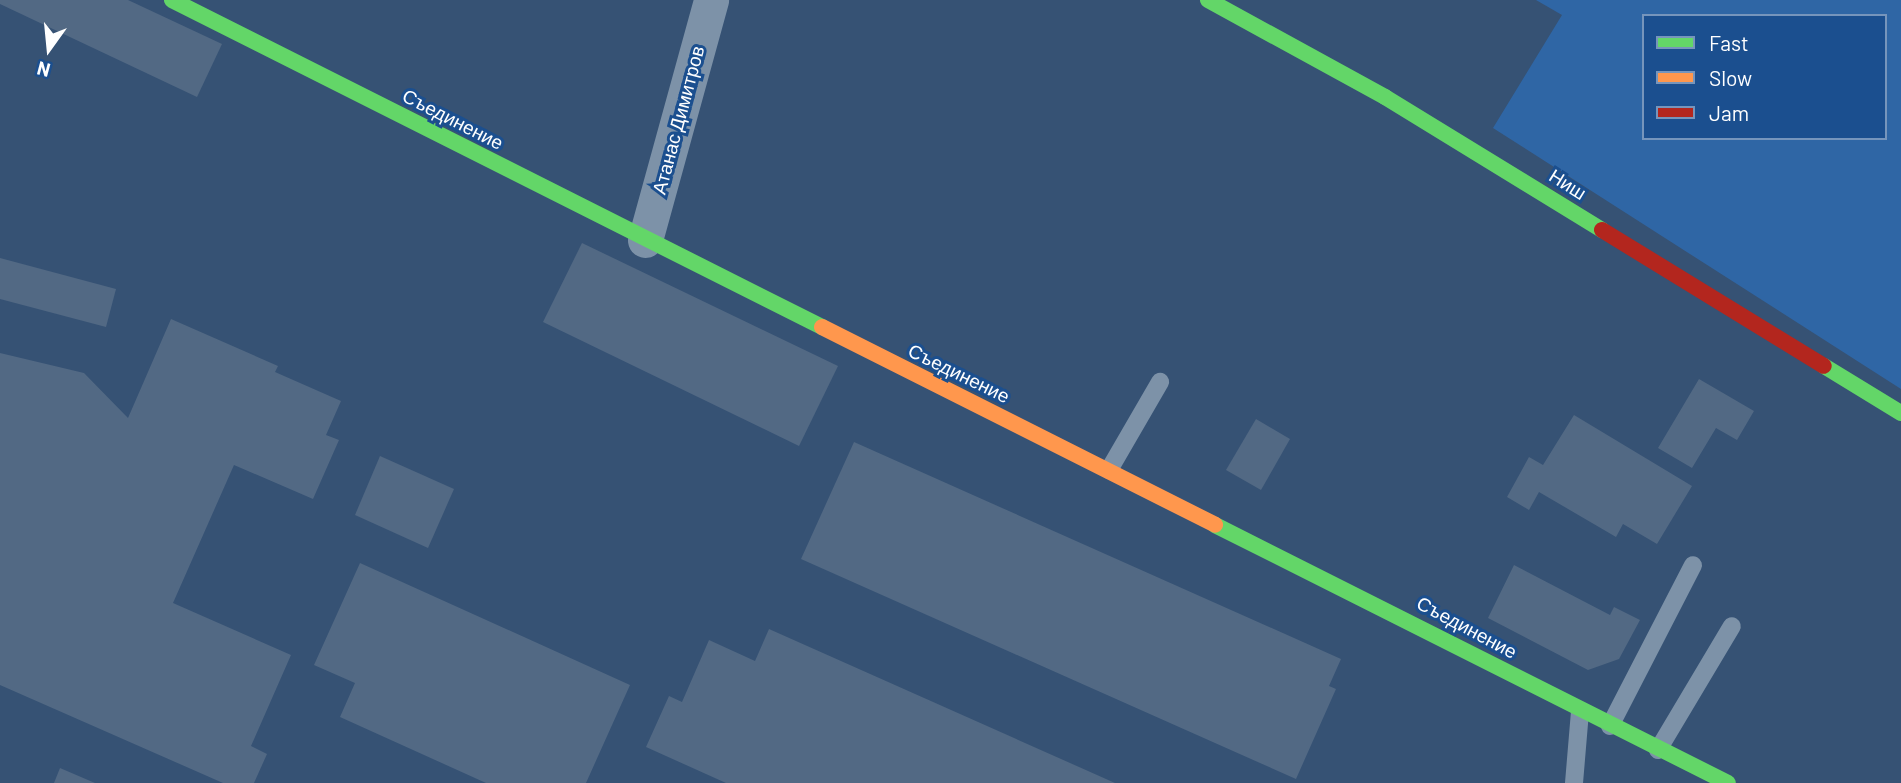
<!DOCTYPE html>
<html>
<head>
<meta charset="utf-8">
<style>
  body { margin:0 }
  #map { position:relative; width:1901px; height:783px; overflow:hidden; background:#365274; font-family:Barlow,sans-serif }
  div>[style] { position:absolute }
  .green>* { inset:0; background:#2f66a5 }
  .building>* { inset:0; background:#526984 }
  .lane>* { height:18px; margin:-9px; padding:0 9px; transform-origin:9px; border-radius:9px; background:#7d92a8 }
  .street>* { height:35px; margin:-17.5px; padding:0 17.5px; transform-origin:17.5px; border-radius:17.5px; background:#7d92a8 }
  .fast>* { height:16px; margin:-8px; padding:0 8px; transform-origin:8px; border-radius:8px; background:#63d668 }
  .slow>* { height:16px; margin:-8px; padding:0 8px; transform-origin:8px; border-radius:8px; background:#ff974d }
  .jam>* { height:16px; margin:-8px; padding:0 8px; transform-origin:8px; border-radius:8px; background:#b3261e }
  span { translate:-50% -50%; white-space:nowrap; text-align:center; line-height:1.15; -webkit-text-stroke:6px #1b4f8f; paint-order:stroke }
  .street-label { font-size:19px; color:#fff }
  .legend { position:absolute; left:1642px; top:14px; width:245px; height:126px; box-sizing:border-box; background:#1b4f8f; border:2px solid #7695bc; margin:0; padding:9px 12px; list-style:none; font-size:21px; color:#fff }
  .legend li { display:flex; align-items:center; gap:14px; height:35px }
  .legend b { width:35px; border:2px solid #7695bc }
  .north { position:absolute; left:14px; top:14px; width:70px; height:70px; -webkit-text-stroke:5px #1b4f8f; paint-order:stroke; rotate:195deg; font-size:19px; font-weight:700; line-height:28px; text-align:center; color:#fff }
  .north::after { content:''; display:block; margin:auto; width:24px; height:32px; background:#fff; clip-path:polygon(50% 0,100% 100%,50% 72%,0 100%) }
</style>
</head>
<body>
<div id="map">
  <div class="green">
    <i style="clip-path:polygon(evenodd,1536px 0,1901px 0,1901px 389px,1493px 128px,1562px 15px,1536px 0,1644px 16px,1885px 16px,1885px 138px,1644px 138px,1644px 16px)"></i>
  </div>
  <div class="building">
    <i style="clip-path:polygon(0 0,128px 0,222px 44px,197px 97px,0 4px)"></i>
    <i style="clip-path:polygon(582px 243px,838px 366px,799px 446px,543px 322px)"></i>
    <i style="clip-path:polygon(0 258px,116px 289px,106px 327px,0 299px)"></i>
    <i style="clip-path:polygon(171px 319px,278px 366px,275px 372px,341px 401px,326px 435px,339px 440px,313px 499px,234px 465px,173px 603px,291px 655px,251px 746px,267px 754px,254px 783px,223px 783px,0 685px,0 353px,84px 373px,128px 418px)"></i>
    <i style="clip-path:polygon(1699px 379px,1754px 411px,1737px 440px,1716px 428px,1692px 468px,1658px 448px)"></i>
    <i style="clip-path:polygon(1574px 415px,1692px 486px,1657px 544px,1623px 524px,1616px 537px,1539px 492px,1529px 510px,1507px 497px,1529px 457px,1543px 465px)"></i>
    <i style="clip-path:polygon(1256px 419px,1290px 439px,1261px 490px,1226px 470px)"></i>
    <i style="clip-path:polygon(854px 442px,1341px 659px,1329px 686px,1336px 689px,1296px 779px,801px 559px)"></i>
    <i style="clip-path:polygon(380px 456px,454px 489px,428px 548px,355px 515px)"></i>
    <i style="clip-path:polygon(360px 563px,630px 685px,586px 783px,486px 783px,340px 717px,355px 683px,314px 665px)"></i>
    <i style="clip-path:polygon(1514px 565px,1610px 615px,1614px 607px,1640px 620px,1619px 659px,1588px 670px,1488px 618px)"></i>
    <i style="clip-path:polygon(769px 629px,1115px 783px,726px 783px,646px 747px,669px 696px,682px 702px,709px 640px,755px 661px)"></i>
    <i style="clip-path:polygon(60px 768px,95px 783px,54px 783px)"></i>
  </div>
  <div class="lane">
    <i style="left:1109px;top:470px;width:102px;rotate:-59.9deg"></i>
    <i style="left:1610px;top:726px;width:181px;rotate:-62.7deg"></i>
    <i style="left:1658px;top:750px;width:144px;rotate:-59.2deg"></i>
    <i style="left:1574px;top:783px;width:72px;rotate:-85.2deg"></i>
  </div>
  <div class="street">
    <i style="left:645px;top:240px;width:249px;rotate:-74.6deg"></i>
  </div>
  <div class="fast">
    <i style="left:172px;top:0;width:728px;rotate:26.71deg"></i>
    <i style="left:1208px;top:0;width:202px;rotate:28.7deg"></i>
    <i style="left:1385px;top:97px;width:255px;rotate:31.5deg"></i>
    <i style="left:1824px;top:366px;width:90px;rotate:31.4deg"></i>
    <i style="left:1215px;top:525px;width:574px;rotate:26.7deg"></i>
  </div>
  <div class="slow">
    <i style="left:822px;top:327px;width:440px;rotate:26.7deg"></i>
  </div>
  <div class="jam">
    <i style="left:1602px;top:230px;width:260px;rotate:31.5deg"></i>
  </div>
  <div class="street-label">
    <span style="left:453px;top:119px;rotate:27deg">Съединение</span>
    <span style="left:678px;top:120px;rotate:-75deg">Атанас Димитров</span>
    <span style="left:1568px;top:184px;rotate:32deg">Ниш</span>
    <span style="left:959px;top:373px;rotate:26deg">Съединение</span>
    <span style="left:1467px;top:627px;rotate:28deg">Съединение</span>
  </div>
  <ul class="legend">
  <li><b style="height:9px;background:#63d668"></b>Fast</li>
  <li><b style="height:9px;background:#ff974d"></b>Slow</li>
  <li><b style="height:9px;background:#b3261e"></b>Jam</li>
  </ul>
  <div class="north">N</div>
</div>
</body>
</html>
